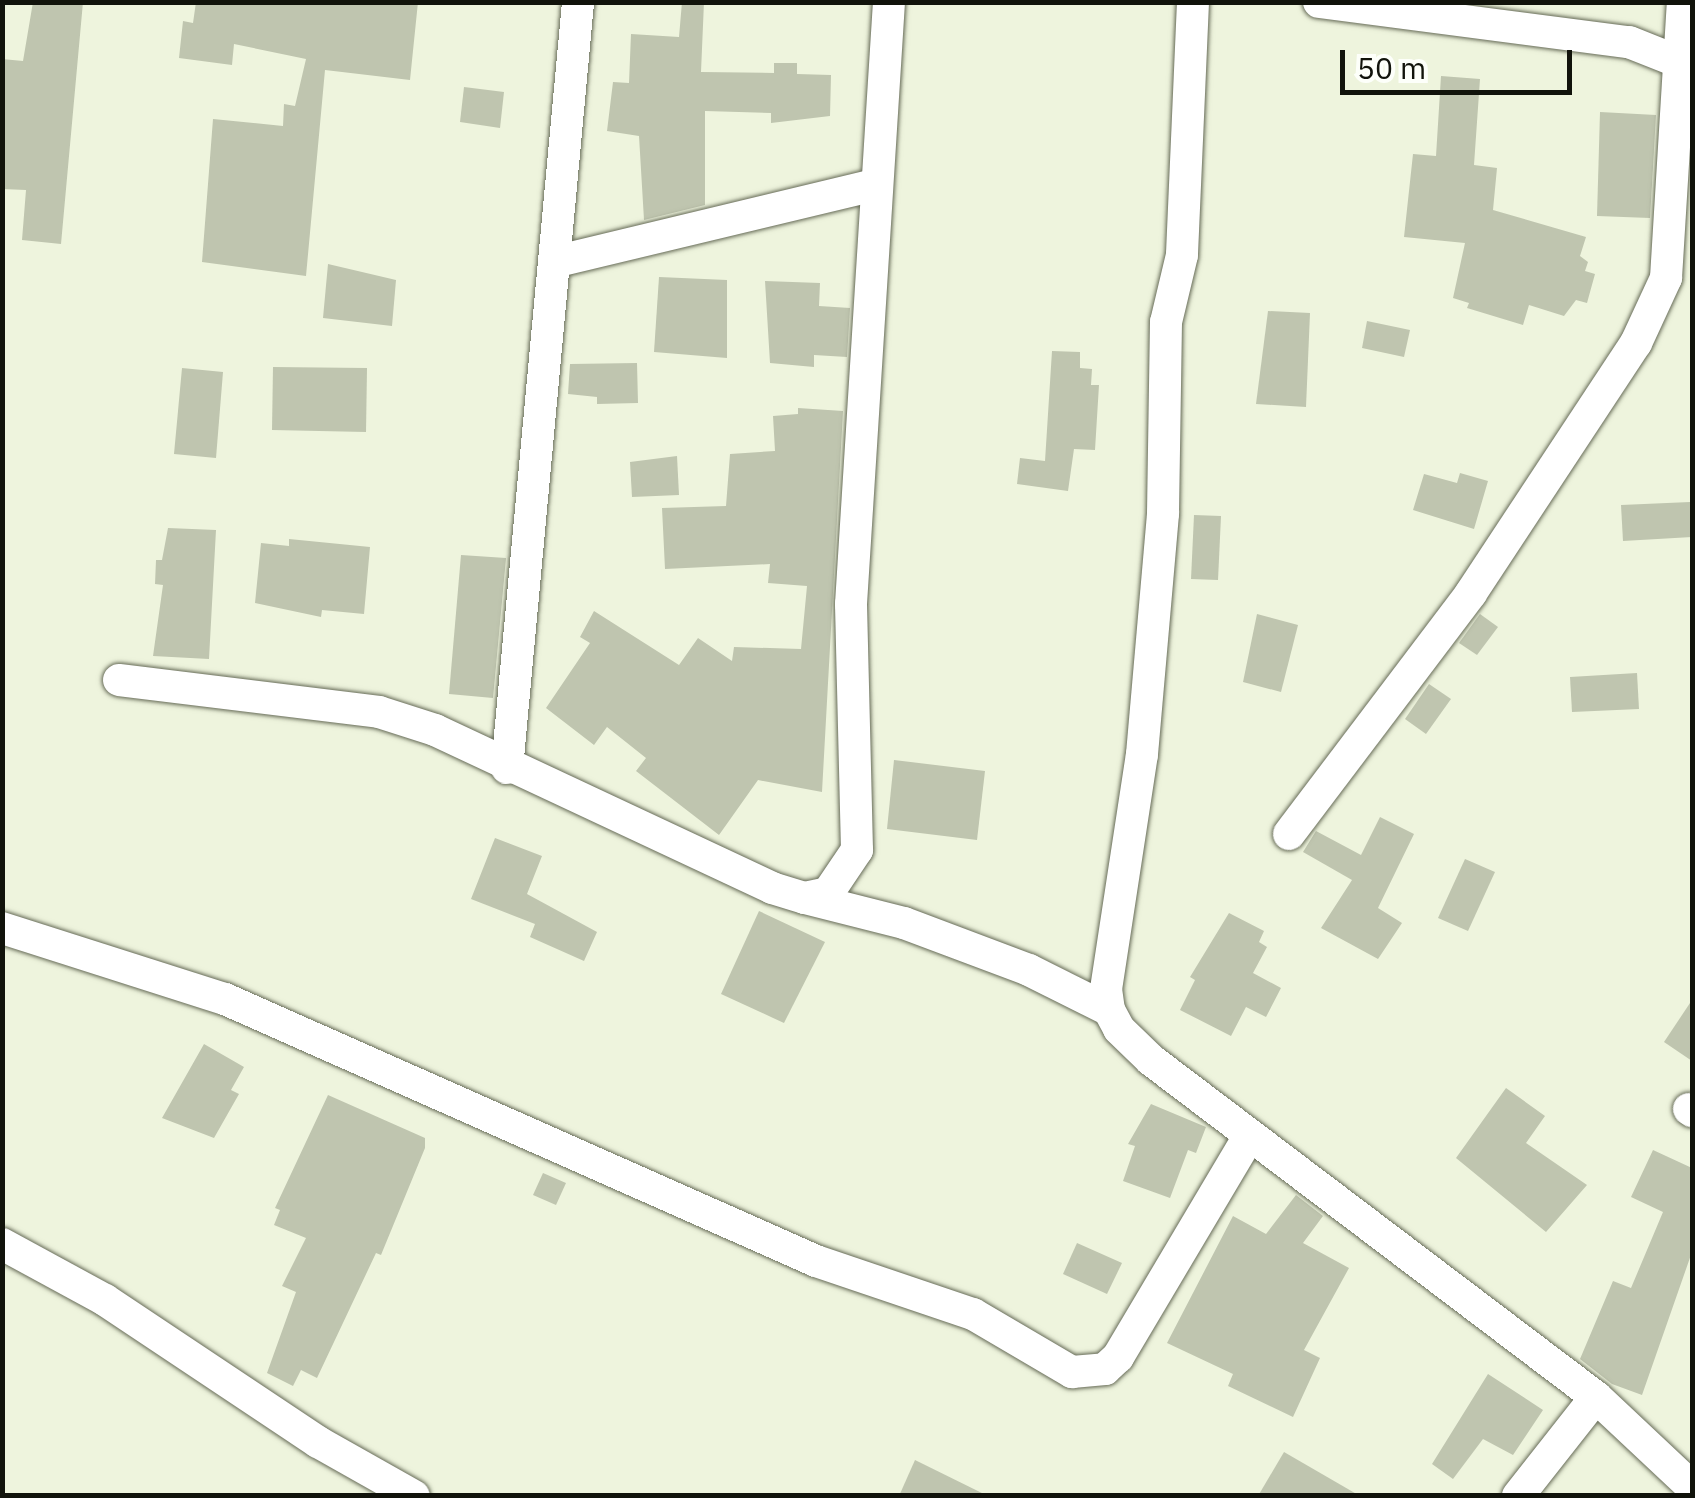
<!DOCTYPE html>
<html>
<head>
<meta charset="utf-8">
<style>
  body { margin:0 }
  #map { position:relative; width:1695px; height:1498px; overflow:hidden; background:#eef4dd; font-family:"IBM Plex Sans",sans-serif }
  div>[style] { position:absolute }
  .building>* { inset:0; background:#bfc5af }
  .roads { filter:drop-shadow(0 0 2px #666b57) drop-shadow(0 0 2px #666b57) }
  .street>* { height:32px; margin:-16px; padding:0 16px; transform-origin:16px; border-radius:16px; background:#fff }
  span { translate:-50% -50%; white-space:nowrap; text-align:center; line-height:1.15; -webkit-text-stroke:10px #fdfffa; paint-order:stroke }
  .frame { position:absolute; inset:0; border:5px solid #11130b; pointer-events:none }
  .scale { position:absolute; left:1340px; top:50px; width:232px; height:45px; box-sizing:border-box; border:5px solid #11130b; border-top:0; padding-left:12px; font-size:30px; line-height:35px; white-space:nowrap; color:#11130b; -webkit-text-stroke:8px #fdfffa; paint-order:stroke }
</style>
</head>
<body>
<div id="map">
  <div class="building">
    <i style="clip-path:polygon(33px 2px,83px 2px,61px 244px,22px 240px,26px 190px,2px 189px,2px 59px,23px 61px)"></i>
    <i style="clip-path:polygon(196px 2px,418px 2px,410px 80px,325px 70px,306px 276px,202px 262px,213px 119px,283px 126px,284px 104px,295px 106px,306px 59px,234px 44px,232px 65px,179px 58px,183px 21px,193px 23px)"></i>
    <i style="clip-path:polygon(682px 2px,704px 2px,701px 72px,774px 73px,774px 63px,797px 63px,797px 74px,831px 75px,830px 116px,771px 123px,771px 113px,705px 111px,705px 205px,644px 220px,639px 136px,607px 131px,613px 82px,629px 83px,631px 34px,679px 37px)"></i>
    <i style="clip-path:polygon(1441px 76px,1480px 79px,1474px 165px,1497px 168px,1493px 210px,1586px 237px,1580px 256px,1588px 262px,1585px 271px,1595px 274px,1587px 303px,1576px 300px,1564px 316px,1529px 305px,1523px 325px,1467px 308px,1469px 303px,1453px 298px,1465px 243px,1404px 237px,1413px 154px,1436px 156px)"></i>
    <i style="clip-path:polygon(464px 87px,504px 92px,500px 128px,460px 122px)"></i>
    <i style="clip-path:polygon(1600px 112px,1656px 115px,1650px 218px,1597px 216px)"></i>
    <i style="clip-path:polygon(328px 264px,396px 280px,392px 326px,323px 318px)"></i>
    <i style="clip-path:polygon(659px 277px,727px 280px,727px 358px,654px 352px)"></i>
    <i style="clip-path:polygon(765px 281px,820px 283px,819px 306px,850px 308px,847px 357px,814px 355px,814px 367px,770px 363px)"></i>
    <i style="clip-path:polygon(1268px 311px,1310px 313px,1306px 407px,1256px 404px)"></i>
    <i style="clip-path:polygon(1367px 321px,1410px 330px,1404px 357px,1362px 348px)"></i>
    <i style="clip-path:polygon(1052px 351px,1080px 352px,1080px 368px,1092px 369px,1091px 385px,1099px 385px,1095px 450px,1074px 449px,1068px 491px,1017px 484px,1020px 458px,1045px 461px)"></i>
    <i style="clip-path:polygon(637px 363px,638px 403px,597px 404px,597px 397px,568px 394px,570px 364px)"></i>
    <i style="clip-path:polygon(273px 367px,367px 368px,366px 432px,272px 430px)"></i>
    <i style="clip-path:polygon(182px 368px,223px 372px,216px 458px,174px 454px)"></i>
    <i style="clip-path:polygon(798px 408px,843px 411px,822px 792px,758px 780px,719px 835px,636px 771px,646px 758px,607px 727px,594px 745px,546px 708px,590px 643px,580px 637px,594px 611px,679px 665px,698px 638px,732px 661px,734px 647px,801px 649px,807px 586px,768px 583px,770px 564px,665px 569px,662px 508px,726px 506px,730px 454px,775px 451px,773px 416px,798px 414px)"></i>
    <i style="clip-path:polygon(677px 456px,679px 495px,632px 497px,630px 462px)"></i>
    <i style="clip-path:polygon(1460px 473px,1488px 481px,1474px 529px,1413px 510px,1424px 474px,1457px 483px)"></i>
    <i style="clip-path:polygon(1690px 502px,1692px 537px,1623px 541px,1621px 505px)"></i>
    <i style="clip-path:polygon(1194px 515px,1221px 516px,1218px 580px,1191px 579px)"></i>
    <i style="clip-path:polygon(168px 528px,216px 530px,209px 659px,153px 656px,163px 585px,155px 584px,156px 560px,162px 560px)"></i>
    <i style="clip-path:polygon(289px 539px,370px 547px,364px 614px,322px 610px,321px 617px,255px 603px,261px 543px,289px 546px)"></i>
    <i style="clip-path:polygon(461px 555px,506px 558px,493px 698px,449px 694px)"></i>
    <i style="clip-path:polygon(1257px 614px,1298px 625px,1281px 692px,1243px 682px)"></i>
    <i style="clip-path:polygon(1480px 614px,1498px 627px,1477px 655px,1459px 643px)"></i>
    <i style="clip-path:polygon(1637px 673px,1639px 709px,1572px 712px,1570px 677px)"></i>
    <i style="clip-path:polygon(1429px 684px,1451px 699px,1426px 734px,1405px 719px)"></i>
    <i style="clip-path:polygon(894px 760px,985px 771px,977px 840px,887px 829px)"></i>
    <i style="clip-path:polygon(1380px 817px,1414px 834px,1378px 908px,1402px 923px,1378px 959px,1321px 928px,1352px 880px,1303px 852px,1316px 831px,1361px 855px)"></i>
    <i style="clip-path:polygon(495px 838px,542px 856px,527px 894px,597px 932px,584px 961px,530px 937px,535px 924px,471px 899px)"></i>
    <i style="clip-path:polygon(1465px 859px,1495px 872px,1468px 931px,1438px 918px)"></i>
    <i style="clip-path:polygon(759px 911px,825px 942px,784px 1023px,721px 994px)"></i>
    <i style="clip-path:polygon(1229px 913px,1264px 931px,1259px 942px,1267px 947px,1253px 973px,1281px 988px,1266px 1017px,1246px 1007px,1231px 1036px,1180px 1010px,1195px 980px,1190px 977px)"></i>
    <i style="clip-path:polygon(1692px 1000px,1692px 1061px,1664px 1042px)"></i>
    <i style="clip-path:polygon(204px 1044px,244px 1067px,231px 1090px,239px 1094px,214px 1138px,162px 1118px)"></i>
    <i style="clip-path:polygon(1506px 1088px,1545px 1116px,1526px 1143px,1587px 1185px,1546px 1232px,1456px 1158px)"></i>
    <i style="clip-path:polygon(328px 1095px,425px 1138px,425px 1148px,381px 1255px,376px 1253px,317px 1378px,301px 1370px,293px 1386px,267px 1373px,296px 1292px,282px 1286px,306px 1238px,274px 1225px,280px 1210px,275px 1208px)"></i>
    <i style="clip-path:polygon(1151px 1104px,1206px 1127px,1196px 1153px,1188px 1150px,1170px 1198px,1123px 1181px,1135px 1146px,1128px 1144px)"></i>
    <i style="clip-path:polygon(1653px 1150px,1692px 1168px,1692px 1252px,1642px 1395px,1612px 1384px,1580px 1359px,1613px 1281px,1631px 1288px,1663px 1212px,1631px 1197px)"></i>
    <i style="clip-path:polygon(543px 1173px,566px 1183px,556px 1205px,533px 1195px)"></i>
    <i style="clip-path:polygon(1296px 1195px,1323px 1216px,1303px 1243px,1349px 1268px,1304px 1350px,1320px 1358px,1293px 1417px,1228px 1386px,1233px 1374px,1167px 1343px,1233px 1216px,1266px 1234px)"></i>
    <i style="clip-path:polygon(1077px 1243px,1122px 1263px,1107px 1294px,1063px 1274px)"></i>
    <i style="clip-path:polygon(1488px 1374px,1543px 1410px,1513px 1455px,1483px 1439px,1453px 1479px,1432px 1464px)"></i>
    <i style="clip-path:polygon(1284px 1452px,1360px 1496px,1258px 1496px)"></i>
    <i style="clip-path:polygon(915px 1460px,988px 1496px,899px 1496px)"></i>
  </div>
  <div class="roads">
    <div class="street">
      <i style="left:1193px;top:2px;width:253px;rotate:92.5deg"></i>
      <i style="left:1182px;top:255px;width:69px;rotate:103.4deg"></i>
      <i style="left:1166px;top:322px;width:192px;rotate:90.9deg"></i>
      <i style="left:1163px;top:514px;width:241px;rotate:95deg"></i>
      <i style="left:1142px;top:754px;width:238px;rotate:98.7deg"></i>
      <i style="left:1106px;top:989px;width:21px;rotate:82deg"></i>
      <i style="left:1109px;top:1010px;width:21px;rotate:62deg"></i>
      <i style="left:1119px;top:1029px;width:45px;rotate:44.1deg"></i>
      <i style="left:1151px;top:1060px;width:558px;rotate:37.14deg"></i>
      <i style="left:1596px;top:1397px;width:132px;rotate:43.2deg"></i>
      <i style="left:1319px;top:2px;width:313px;rotate:7.4deg"></i>
      <i style="left:1629px;top:42px;width:68px;rotate:21.6deg"></i>
      <i style="left:558px;top:261px;width:325px;rotate:-13.5deg"></i>
      <i style="left:119px;top:680px;width:262px;rotate:7deg"></i>
      <i style="left:379px;top:712px;width:59px;rotate:17.8deg"></i>
      <i style="left:435px;top:730px;width:372px;rotate:25.1deg"></i>
      <i style="left:772px;top:888px;width:34px;rotate:17deg"></i>
      <i style="left:805px;top:898px;width:24px;rotate:-12deg"></i>
      <i style="left:828px;top:893px;width:52px;rotate:-56deg"></i>
      <i style="left:857px;top:850px;width:246px;rotate:-91.4deg"></i>
      <i style="left:851px;top:604px;width:603px;rotate:-86.39deg"></i>
      <i style="left:507px;top:768px;width:769px;rotate:-84.7deg"></i>
      <i style="left:1289px;top:834px;width:302px;rotate:-52.9deg"></i>
      <i style="left:1471px;top:593px;width:300px;rotate:-56.6deg"></i>
      <i style="left:1636px;top:343px;width:72px;rotate:-65.2deg"></i>
      <i style="left:1666px;top:278px;width:277px;rotate:-86.5deg"></i>
      <i style="left:805px;top:898px;width:102px;rotate:14.2deg"></i>
      <i style="left:904px;top:923px;width:134px;rotate:20.6deg"></i>
      <i style="left:1029px;top:970px;width:89px;rotate:26.6deg"></i>
      <i style="left:2px;top:928px;width:234px;rotate:17.7deg"></i>
      <i style="left:225px;top:999px;width:646px;rotate:23.91deg"></i>
      <i style="left:816px;top:1261px;width:166px;rotate:18.7deg"></i>
      <i style="left:973px;top:1314px;width:115px;rotate:30.4deg"></i>
      <i style="left:1072px;top:1372px;width:33px;rotate:-5deg"></i>
      <i style="left:1105px;top:1369px;width:18px;rotate:-43deg"></i>
      <i style="left:1118px;top:1357px;width:257px;rotate:-59.3deg"></i>
      <i style="left:1689px;top:1109px;width:4px;rotate:34deg"></i>
      <i style="left:2px;top:1244px;width:117px;rotate:28.5deg"></i>
      <i style="left:105px;top:1300px;width:256px;rotate:33.7deg"></i>
      <i style="left:318px;top:1442px;width:110px;rotate:29.4deg"></i>
      <i style="left:1518px;top:1496px;width:126px;rotate:-51.8deg"></i>
    </div>
  </div>
  <div class="frame"></div>
  <div class="scale">50 m</div>
</div>
</body>
</html>
